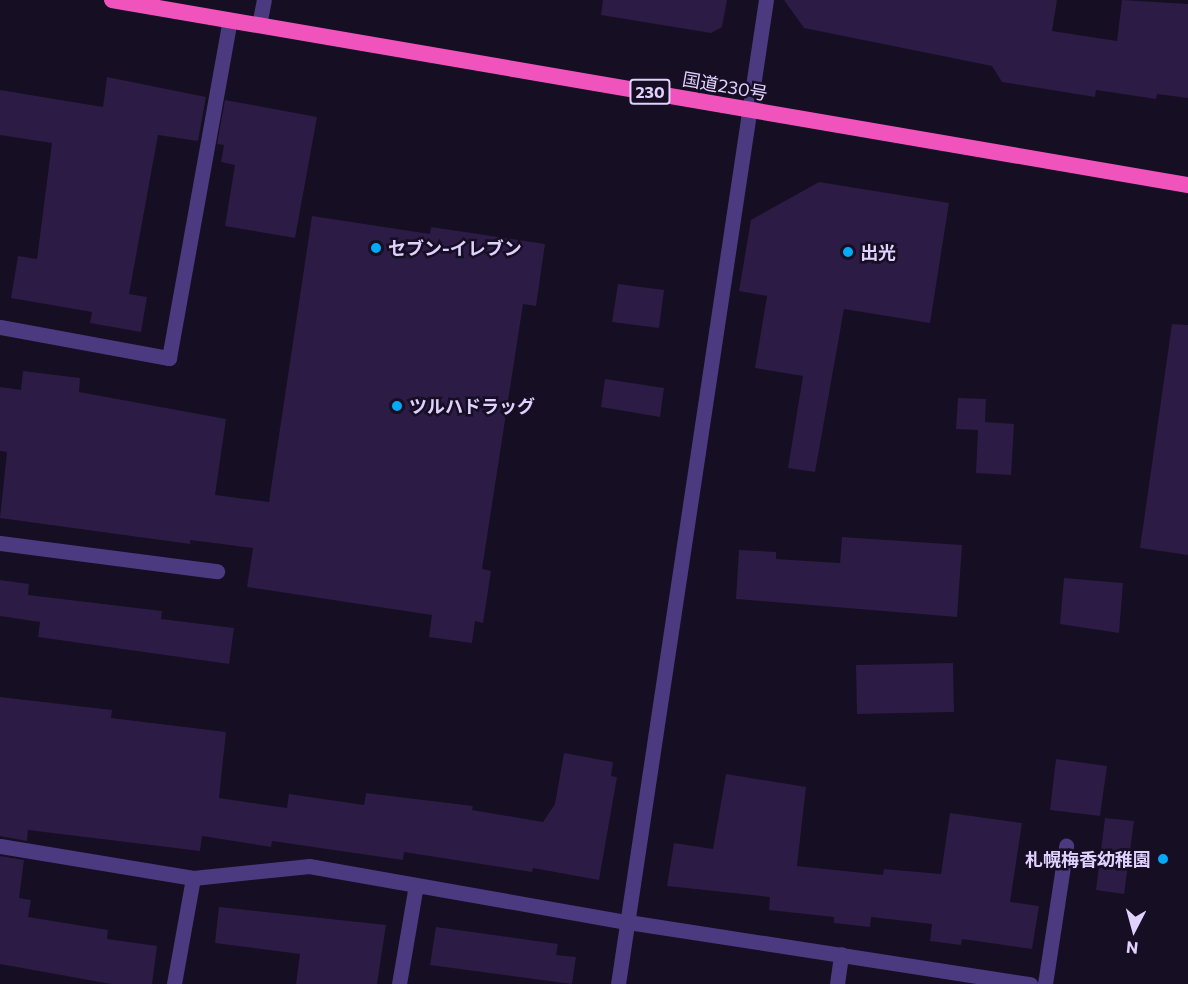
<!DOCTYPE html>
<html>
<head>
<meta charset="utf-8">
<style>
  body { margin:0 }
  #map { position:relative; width:1188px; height:984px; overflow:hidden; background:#160e23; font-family:Commissioner,"Noto Sans JP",sans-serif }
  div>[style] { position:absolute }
  .building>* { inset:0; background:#2c1b44 }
  .minor>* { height:15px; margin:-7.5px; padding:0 7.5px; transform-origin:7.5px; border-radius:7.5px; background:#4c3a81 }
  .trunk>* { height:16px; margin:-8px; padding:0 8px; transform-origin:8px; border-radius:8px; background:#f054bc }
  .dots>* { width:16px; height:16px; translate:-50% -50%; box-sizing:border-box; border:3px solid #160e23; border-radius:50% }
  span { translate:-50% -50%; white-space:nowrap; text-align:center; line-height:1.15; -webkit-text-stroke:5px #160e23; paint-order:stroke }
  .shield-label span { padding:2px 4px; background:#160e23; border:2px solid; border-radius:4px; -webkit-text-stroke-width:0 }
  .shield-label { font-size:16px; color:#e0d1fe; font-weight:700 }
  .street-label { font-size:18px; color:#e0d1fe }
  .poi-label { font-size:18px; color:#e0d1fe; font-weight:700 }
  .left { translate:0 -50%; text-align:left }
  .right { translate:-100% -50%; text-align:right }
  .north { position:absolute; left:1104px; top:900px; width:60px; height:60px; -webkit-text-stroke:4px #160e23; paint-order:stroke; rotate:186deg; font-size:16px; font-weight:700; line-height:24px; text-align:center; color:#e0d1fe }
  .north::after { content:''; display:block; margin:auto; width:21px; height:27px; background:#e0d1fe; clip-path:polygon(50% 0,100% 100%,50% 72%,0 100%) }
</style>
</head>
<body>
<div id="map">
  <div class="building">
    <i style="clip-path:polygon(603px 0,727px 0,722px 27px,711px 33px,601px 15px)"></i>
    <i style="clip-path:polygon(784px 0,1057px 0,1052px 31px,1117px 41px,1122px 0,1188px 4px,1188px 98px,1157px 94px,1156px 99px,1096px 90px,1095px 97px,1002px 82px,992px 66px,804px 28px)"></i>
    <i style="clip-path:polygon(107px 77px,206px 97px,198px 141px,158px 135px,129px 294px,147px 297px,141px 332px,90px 323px,92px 312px,11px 298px,18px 256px,37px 259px,52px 143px,0 135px,0 90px,103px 107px)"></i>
    <i style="clip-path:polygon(225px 100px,317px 117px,295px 238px,225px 226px,235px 165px,221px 162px,224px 145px,217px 144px)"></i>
    <i style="clip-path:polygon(819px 182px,949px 203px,930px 323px,844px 309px,815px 472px,788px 468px,803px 376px,755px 368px,767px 296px,739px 291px,751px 220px)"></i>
    <i style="clip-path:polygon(312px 216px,430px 234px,431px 227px,545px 244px,536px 306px,523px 304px,482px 569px,491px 571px,483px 623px,475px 621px,472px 643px,429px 637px,432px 615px,247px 587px,253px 548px,190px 540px,190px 544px,0 518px,7px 452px,0 451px,0 387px,21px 390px,23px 371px,80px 378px,79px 392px,226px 419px,215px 495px,269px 502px)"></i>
    <i style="clip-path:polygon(618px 284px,664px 290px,659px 328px,612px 322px)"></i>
    <i style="clip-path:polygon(1172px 324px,1188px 325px,1188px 555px,1140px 548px)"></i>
    <i style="clip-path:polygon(605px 379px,664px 388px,660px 417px,601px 407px)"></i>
    <i style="clip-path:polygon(958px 398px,986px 399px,985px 422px,1014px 424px,1011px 475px,976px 473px,978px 430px,956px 429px)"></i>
    <i style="clip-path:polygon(842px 537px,962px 545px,957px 617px,736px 599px,739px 550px,776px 552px,776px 559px,840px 563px)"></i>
    <i style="clip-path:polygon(1064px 578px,1123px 583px,1119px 633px,1060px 624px)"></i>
    <i style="clip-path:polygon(0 580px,29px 584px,28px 595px,162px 611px,161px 619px,234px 628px,229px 664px,38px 637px,40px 622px,0 616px)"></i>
    <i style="clip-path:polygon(953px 663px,954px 712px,857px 714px,856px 665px)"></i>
    <i style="clip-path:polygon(0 697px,112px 710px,111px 718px,226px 732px,219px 798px,287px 808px,289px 794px,364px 805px,366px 793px,473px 806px,472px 810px,543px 822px,555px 804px,564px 753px,613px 762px,611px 776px,617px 777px,599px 880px,533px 868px,532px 872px,404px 852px,403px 860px,272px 841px,271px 847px,202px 836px,200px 851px,28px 830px,27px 841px,0 836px)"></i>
    <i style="clip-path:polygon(1056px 759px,1107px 766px,1100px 816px,1050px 810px)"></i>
    <i style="clip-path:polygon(726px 774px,806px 787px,797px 866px,883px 875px,884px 869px,941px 874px,950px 813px,1022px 823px,1010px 902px,1039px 906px,1032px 949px,962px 939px,961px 945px,930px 941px,932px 924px,871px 917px,870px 927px,834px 923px,834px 917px,769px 910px,770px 897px,667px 886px,674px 843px,713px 849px)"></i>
    <i style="clip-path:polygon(1105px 818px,1134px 821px,1124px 894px,1096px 890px)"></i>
    <i style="clip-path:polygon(0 856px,24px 860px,19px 898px,31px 900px,28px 917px,108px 930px,107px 939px,157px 946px,152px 984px,111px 984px,0 964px)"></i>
    <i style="clip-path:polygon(219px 907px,386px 925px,377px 984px,296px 984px,300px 954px,215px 943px)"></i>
    <i style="clip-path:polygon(436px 927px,558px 944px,556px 955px,576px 957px,572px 984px,430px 965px)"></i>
  </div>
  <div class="minor">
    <i style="left:259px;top:25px;width:25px;rotate:-79deg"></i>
    <i style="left:0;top:327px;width:172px;rotate:10.4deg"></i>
    <i style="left:169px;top:358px;width:343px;rotate:-79.8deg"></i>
    <i style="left:0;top:543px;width:219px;rotate:7.4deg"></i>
    <i style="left:0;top:846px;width:196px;rotate:9.4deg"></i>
    <i style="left:193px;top:878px;width:108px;rotate:100.2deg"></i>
    <i style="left:193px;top:878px;width:117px;rotate:-5.9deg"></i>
    <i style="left:309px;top:866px;width:324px;rotate:10deg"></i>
    <i style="left:628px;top:922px;width:407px;rotate:8.8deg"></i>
    <i style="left:399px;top:984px;width:100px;rotate:-80.3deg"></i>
    <i style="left:618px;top:984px;width:995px;rotate:-81.45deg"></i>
    <i style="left:837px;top:984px;width:30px;rotate:-82deg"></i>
    <i style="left:1045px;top:984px;width:140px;rotate:-81.3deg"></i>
  </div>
  <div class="trunk">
    <i style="left:112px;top:0;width:1092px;rotate:9.76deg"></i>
  </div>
  <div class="dots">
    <i style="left:376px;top:248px;background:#04a9f7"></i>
    <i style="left:848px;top:252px;background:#04a9f7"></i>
    <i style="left:397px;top:406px;background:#04a9f7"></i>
    <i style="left:1163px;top:859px;background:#04a9f7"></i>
  </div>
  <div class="shield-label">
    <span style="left:650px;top:92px">230</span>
  </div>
  <div class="street-label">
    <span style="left:725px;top:86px;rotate:10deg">国道230号</span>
  </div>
  <div class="poi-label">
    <span class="left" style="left:388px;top:248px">セブン-イレブン</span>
    <span class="left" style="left:860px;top:252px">出光</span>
    <span class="left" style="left:409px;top:406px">ツルハドラッグ</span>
    <span class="right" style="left:1151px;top:859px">札幌梅香幼稚園</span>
  </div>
  <div class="north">N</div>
</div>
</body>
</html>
